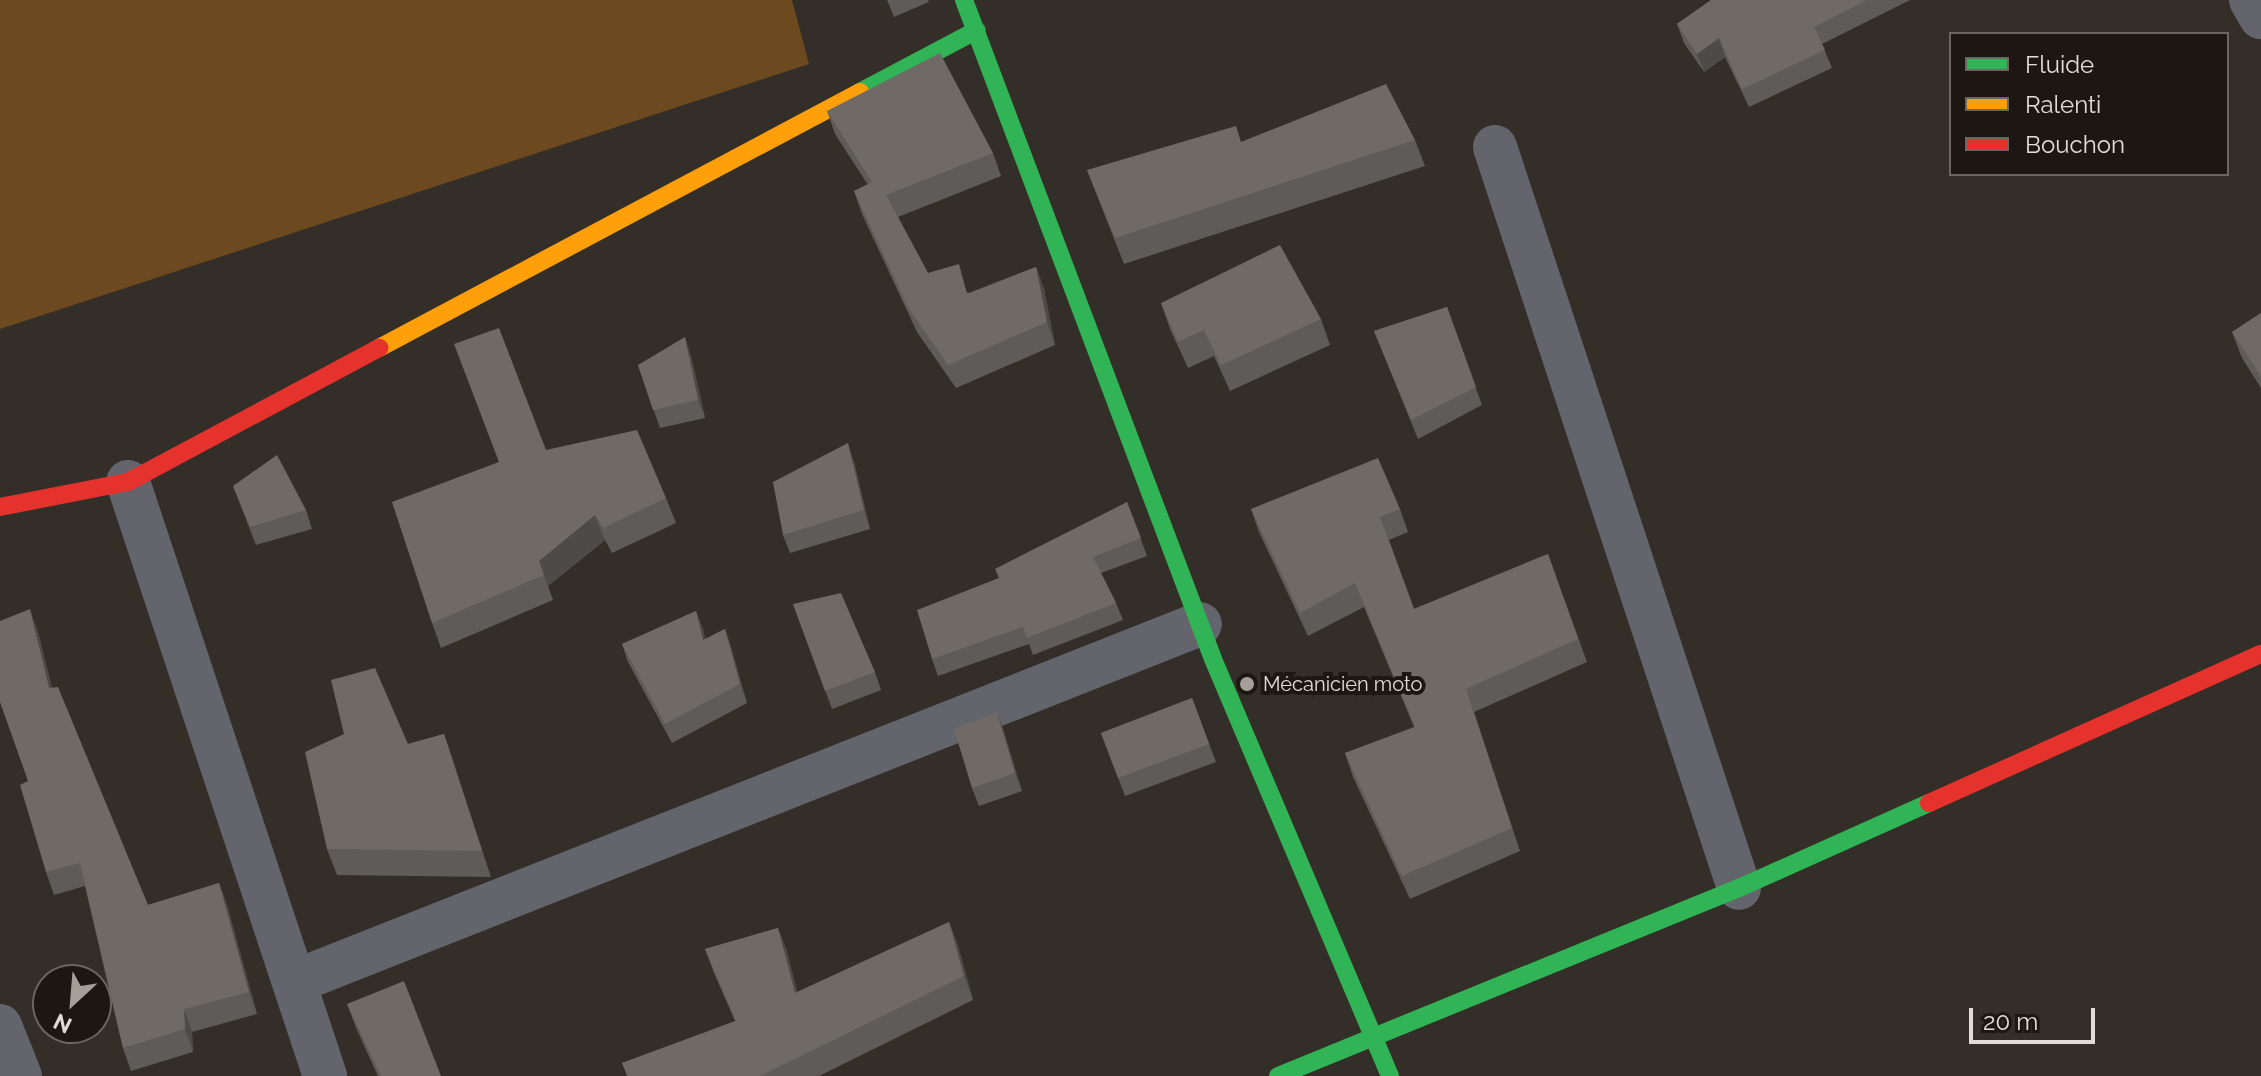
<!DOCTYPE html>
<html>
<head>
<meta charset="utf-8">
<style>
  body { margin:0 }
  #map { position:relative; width:2261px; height:1076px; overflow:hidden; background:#342e29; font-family:Raleway,sans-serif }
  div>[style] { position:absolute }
  .green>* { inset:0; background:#6c491f }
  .street>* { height:44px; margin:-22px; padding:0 22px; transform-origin:22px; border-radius:22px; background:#64646c }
  .fast>* { height:18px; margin:-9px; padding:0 9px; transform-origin:9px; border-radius:9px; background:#30b455 }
  .slow>* { height:18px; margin:-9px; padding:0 9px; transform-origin:9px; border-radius:9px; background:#ff9f0a }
  .jam>* { height:18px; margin:-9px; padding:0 9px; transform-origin:9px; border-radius:9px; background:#e5322d }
  .wall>* { inset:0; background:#5f5b58 }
  .shaded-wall>* { inset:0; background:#4e4a47 }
  .building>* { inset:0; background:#6f6a66 }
  .dots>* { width:22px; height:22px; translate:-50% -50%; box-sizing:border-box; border:4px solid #1c1713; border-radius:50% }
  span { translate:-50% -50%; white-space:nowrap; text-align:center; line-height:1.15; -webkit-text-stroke:8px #1c1713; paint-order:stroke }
  .poi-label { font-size:20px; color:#e2dcd6 }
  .left { translate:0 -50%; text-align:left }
  .legend { position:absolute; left:1949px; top:32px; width:280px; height:144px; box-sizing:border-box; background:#1c1713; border:2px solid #6b6661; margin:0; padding:10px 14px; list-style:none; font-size:24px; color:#e2dcd6 }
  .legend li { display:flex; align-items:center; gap:16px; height:40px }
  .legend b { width:40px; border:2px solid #6b6661 }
  .north { position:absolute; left:32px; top:964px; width:80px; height:80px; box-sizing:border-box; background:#1c1713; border:2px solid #6b6661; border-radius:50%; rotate:206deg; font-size:22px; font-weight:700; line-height:32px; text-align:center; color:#e2dcd6 }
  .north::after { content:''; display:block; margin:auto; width:28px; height:36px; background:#a59f99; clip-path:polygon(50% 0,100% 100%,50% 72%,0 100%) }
  .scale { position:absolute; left:1969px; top:1008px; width:126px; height:36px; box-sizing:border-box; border:4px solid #e2dcd6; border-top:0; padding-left:10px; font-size:24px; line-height:28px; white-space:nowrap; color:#e2dcd6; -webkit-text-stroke:6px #1c1713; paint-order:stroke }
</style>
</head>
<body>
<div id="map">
  <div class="green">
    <i style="clip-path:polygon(0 0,792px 0,809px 64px,0 329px)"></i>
  </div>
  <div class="street">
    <i style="left:2251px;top:0;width:20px;rotate:60deg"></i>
    <i style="left:1495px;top:147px;width:780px;rotate:71.77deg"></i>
    <i style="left:128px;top:482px;width:626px;rotate:71.65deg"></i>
    <i style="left:294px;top:982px;width:974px;rotate:-21.56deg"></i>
    <i style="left:0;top:1026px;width:54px;rotate:68.2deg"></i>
  </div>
  <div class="fast">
    <i style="left:964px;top:0;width:704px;rotate:69.3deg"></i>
    <i style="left:1213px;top:659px;width:453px;rotate:67deg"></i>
    <i style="left:860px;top:92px;width:132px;rotate:-27.9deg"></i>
    <i style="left:1278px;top:1076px;width:498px;rotate:-22.2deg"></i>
    <i style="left:1739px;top:888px;width:208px;rotate:-24.1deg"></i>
  </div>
  <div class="slow">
    <i style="left:379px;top:348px;width:545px;rotate:-28.02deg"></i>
  </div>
  <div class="jam">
    <i style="left:0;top:507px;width:130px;rotate:-11.1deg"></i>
    <i style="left:128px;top:482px;width:285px;rotate:-28.1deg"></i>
    <i style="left:1929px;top:803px;width:364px;rotate:-24.2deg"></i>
  </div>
  <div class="wall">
    <i style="clip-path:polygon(887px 0,928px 0,929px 2px,894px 17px)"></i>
    <i style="clip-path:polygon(1711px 0,1910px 0,1822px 44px,1832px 68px,1749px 107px,1725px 57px,1704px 72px,1684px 43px,1677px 24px)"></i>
    <i style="clip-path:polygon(827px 111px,993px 153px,1001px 176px,898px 217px,928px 273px,969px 293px,1036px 267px,1044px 289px,1055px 345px,956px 388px,917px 332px,862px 214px,854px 191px,868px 185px,835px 134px)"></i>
    <i style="clip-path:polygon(1415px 140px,1425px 166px,1124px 264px,1087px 170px,1242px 142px)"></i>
    <i style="clip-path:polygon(1161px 303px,1321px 319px,1330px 345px,1230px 391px,1214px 356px,1188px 368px,1170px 329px)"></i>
    <i style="clip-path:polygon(1447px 307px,1482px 405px,1418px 439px,1374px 331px)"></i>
    <i style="clip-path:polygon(2261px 313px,2261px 388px,2242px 358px,2232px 332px)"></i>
    <i style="clip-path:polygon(691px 356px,705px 418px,660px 428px,638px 365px)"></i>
    <i style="clip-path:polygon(546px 450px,666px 498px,676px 523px,612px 553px,605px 540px,548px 586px,553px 600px,441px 648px,432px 623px)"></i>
    <i style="clip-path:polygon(854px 462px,870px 529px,790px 553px,783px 535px)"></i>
    <i style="clip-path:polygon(233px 486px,306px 510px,312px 529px,256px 545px)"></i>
    <i style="clip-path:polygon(1127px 502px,1147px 556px,1101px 573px,1116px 603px,1123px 620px,1033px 655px,1029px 644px,938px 676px,932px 659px,998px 578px)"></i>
    <i style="clip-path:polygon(1251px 509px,1400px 509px,1408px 532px,1389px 540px,1414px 609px,1548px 554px,1587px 662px,1474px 712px,1520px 851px,1410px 899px,1353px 777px,1345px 753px,1414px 727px,1364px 607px,1308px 636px,1259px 532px)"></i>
    <i style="clip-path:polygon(793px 604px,875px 672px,881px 690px,832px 709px)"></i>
    <i style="clip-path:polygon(696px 611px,705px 639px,725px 629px,731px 647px,747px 703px,672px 743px,628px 662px,622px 644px)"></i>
    <i style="clip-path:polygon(38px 632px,52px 688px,148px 905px,219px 883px,227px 905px,257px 1014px,192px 1032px,193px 1052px,131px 1071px,123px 1048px,85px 886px,54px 895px,46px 872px,28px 781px)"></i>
    <i style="clip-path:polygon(1192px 698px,1216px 762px,1125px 796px,1101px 733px)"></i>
    <i style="clip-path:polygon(997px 712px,1022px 791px,979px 806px,972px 788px)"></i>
    <i style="clip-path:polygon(444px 734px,491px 877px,337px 875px,327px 849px,408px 744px)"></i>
    <i style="clip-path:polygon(949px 922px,958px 946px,973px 1000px,819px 1076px,627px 1076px,622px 1063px,735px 1021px,714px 973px,705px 949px,778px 928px,787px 952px,797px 992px)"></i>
    <i style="clip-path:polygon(347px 1004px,441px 1076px,378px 1076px,357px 1030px)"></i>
  </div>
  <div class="shaded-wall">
    <i style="clip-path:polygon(1719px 38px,1725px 57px,1704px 72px,1697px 54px)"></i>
    <i style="clip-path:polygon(1036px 267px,1044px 289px,1055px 345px,1047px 322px)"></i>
    <i style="clip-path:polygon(685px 337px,691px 356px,705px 418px,698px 400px)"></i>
    <i style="clip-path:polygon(848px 443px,854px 462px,870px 529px,864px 510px)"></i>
    <i style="clip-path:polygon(595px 515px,605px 540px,548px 586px,539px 561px)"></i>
    <i style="clip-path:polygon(30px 609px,38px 632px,57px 711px,49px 688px)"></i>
    <i style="clip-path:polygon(696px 611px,703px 629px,710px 658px,703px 640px)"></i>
    <i style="clip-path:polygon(725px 629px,731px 647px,747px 703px,740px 684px)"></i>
    <i style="clip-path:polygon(1466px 689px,1474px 712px,1520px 851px,1512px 828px)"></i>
    <i style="clip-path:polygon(997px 712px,1004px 731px,1022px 791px,1015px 773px)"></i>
    <i style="clip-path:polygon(444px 734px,453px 760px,491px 877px,482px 851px)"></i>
    <i style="clip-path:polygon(219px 883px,227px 905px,257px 1014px,249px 992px)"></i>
    <i style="clip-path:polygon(949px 922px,958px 946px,973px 1000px,964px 976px)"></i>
    <i style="clip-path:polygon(778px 928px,787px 952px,804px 1018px,795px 993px)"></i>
    <i style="clip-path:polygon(184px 1009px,192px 1032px,193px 1052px,185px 1029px)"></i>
  </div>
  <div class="building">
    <i style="clip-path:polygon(1711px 0,1867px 0,1814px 27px,1825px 50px,1742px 89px,1719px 38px,1697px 54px,1677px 24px)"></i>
    <i style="clip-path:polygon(940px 53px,993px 153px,886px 195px,928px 273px,959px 264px,967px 294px,1036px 267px,1047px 322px,948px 365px,909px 309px,854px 191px,872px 182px,827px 111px)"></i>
    <i style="clip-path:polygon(1386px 84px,1415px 140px,1115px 238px,1087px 170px,1236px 126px,1241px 142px)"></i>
    <i style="clip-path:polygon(1280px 245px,1321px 319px,1221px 365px,1204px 330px,1178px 342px,1161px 303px)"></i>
    <i style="clip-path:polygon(1447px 307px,1476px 387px,1411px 420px,1374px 331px)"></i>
    <i style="clip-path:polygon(2261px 313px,2261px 376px,2232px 332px)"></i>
    <i style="clip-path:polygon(499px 328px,546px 450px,637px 430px,666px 498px,603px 528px,595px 515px,539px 561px,544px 575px,432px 623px,392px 502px,499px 462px,454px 344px)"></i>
    <i style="clip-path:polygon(685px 337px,698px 400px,653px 410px,638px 365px)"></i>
    <i style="clip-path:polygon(848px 443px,864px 510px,783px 535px,773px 482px)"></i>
    <i style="clip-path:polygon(277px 455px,306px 510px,250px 527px,233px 486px)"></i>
    <i style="clip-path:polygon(1378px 458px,1400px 509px,1380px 517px,1414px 609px,1548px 554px,1578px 639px,1466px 689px,1512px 828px,1402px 876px,1345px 753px,1415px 727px,1355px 583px,1300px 613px,1251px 509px)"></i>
    <i style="clip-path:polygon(1127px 502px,1141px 538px,1093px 557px,1116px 603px,1027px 638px,1023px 627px,932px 659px,917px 610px,999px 578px,995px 569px)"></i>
    <i style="clip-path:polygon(841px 593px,875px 672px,825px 691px,793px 604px)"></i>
    <i style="clip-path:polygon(30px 609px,49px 688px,58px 687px,148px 905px,219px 883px,249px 992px,184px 1009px,185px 1029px,123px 1048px,80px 863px,46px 872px,20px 785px,28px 781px,0 702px,0 621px)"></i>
    <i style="clip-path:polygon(696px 611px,703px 640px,725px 629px,740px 684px,665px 724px,622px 644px)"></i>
    <i style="clip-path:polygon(375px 668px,408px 744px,444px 734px,482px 851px,327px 849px,305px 752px,344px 734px,331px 680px)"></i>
    <i style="clip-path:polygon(1192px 698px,1209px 744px,1118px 778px,1101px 733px)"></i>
    <i style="clip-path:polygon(997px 712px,1015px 773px,972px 788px,954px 729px)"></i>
    <i style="clip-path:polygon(949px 922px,964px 976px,760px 1076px,628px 1076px,622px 1063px,736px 1021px,705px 949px,778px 928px,795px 993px)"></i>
    <i style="clip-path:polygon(404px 981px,441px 1076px,381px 1076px,347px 1004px)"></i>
  </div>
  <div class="dots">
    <i style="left:1247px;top:684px;background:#a59f99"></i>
  </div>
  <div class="poi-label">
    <span class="left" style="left:1263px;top:684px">Mécanicien moto</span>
  </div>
  <ul class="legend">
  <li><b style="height:10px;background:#30b455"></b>Fluide</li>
  <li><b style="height:10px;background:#ff9f0a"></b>Ralenti</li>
  <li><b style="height:10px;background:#e5322d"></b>Bouchon</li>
  </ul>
  <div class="north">N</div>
  <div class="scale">20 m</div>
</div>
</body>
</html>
